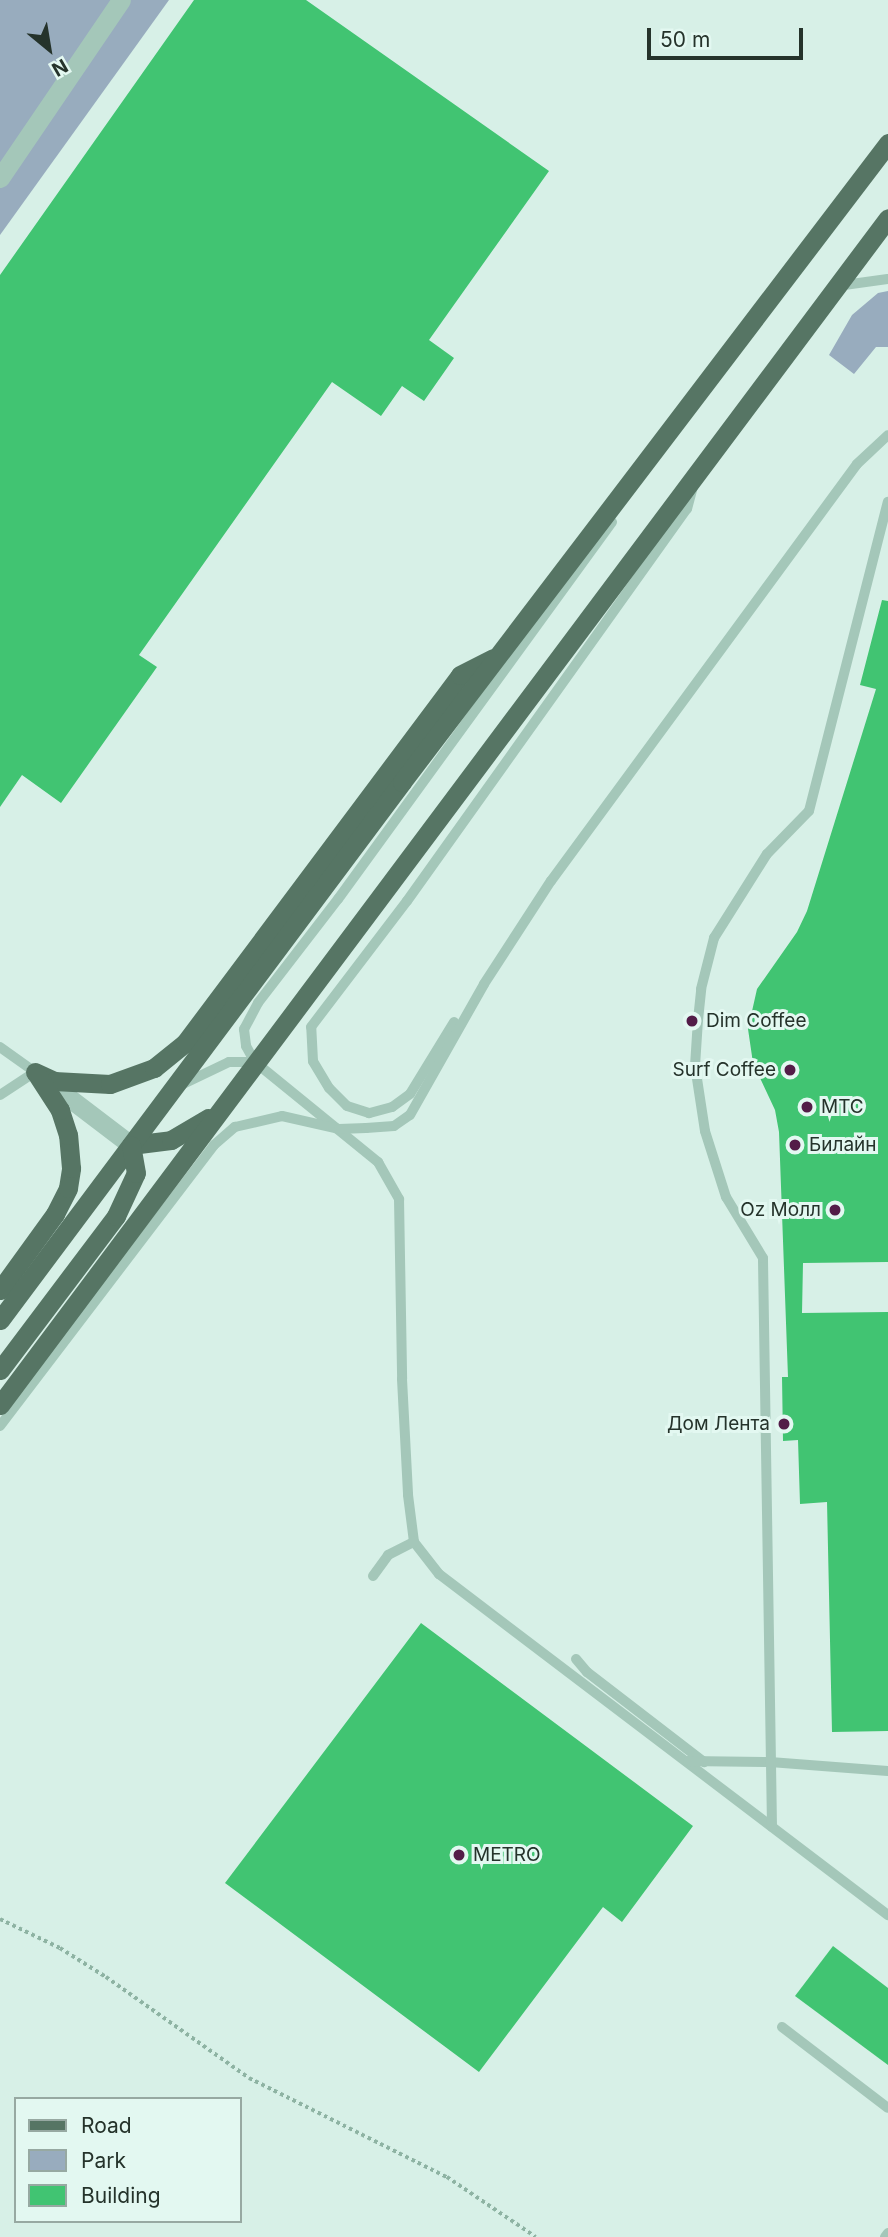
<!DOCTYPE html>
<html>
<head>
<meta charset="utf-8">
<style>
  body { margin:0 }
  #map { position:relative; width:888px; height:2237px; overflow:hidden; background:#d7f0e7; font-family:Inter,sans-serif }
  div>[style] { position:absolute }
  .green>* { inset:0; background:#98acbe }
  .building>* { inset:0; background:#41c472 }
  .path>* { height:3.5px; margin-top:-1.75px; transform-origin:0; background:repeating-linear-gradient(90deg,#8eb3a3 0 3.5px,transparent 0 7px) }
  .service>* { height:10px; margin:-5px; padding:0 5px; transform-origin:5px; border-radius:5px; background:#a4c7b9 }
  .minor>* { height:19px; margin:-9.5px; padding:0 9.5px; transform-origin:9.5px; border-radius:9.5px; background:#a4c7b9 }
  .primary>* { height:19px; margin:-9.5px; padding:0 9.5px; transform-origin:9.5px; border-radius:9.5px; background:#567564 }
  .dots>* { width:19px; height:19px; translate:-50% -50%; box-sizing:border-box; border:4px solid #e3f8f1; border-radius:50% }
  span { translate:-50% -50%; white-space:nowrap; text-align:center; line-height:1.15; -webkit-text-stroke:6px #e3f8f1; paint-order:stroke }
  .poi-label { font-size:19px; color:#25332b }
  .left { translate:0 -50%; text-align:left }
  .right { translate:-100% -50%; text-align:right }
  .legend { position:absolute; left:14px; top:2097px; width:228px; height:126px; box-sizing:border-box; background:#e3f8f1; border:2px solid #97a9a2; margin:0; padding:9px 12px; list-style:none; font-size:21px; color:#25332b }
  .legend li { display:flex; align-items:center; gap:14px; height:35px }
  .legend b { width:35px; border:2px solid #97a9a2 }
  .north { position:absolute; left:14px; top:14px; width:70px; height:70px; -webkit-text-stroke:5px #e3f8f1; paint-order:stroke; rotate:150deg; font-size:19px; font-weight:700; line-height:28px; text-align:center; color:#25332b }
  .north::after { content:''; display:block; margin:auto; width:24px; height:32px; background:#25332b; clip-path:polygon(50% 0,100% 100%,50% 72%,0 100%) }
  .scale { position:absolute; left:647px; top:28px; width:156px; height:32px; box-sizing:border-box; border:4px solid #25332b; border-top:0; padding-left:9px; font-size:21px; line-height:24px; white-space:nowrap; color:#25332b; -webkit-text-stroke:5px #e3f8f1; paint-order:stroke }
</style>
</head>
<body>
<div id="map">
  <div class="green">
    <i style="clip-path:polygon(0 0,169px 0,0 235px)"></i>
    <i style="clip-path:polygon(888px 291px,888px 347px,876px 347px,854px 374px,829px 355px,852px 315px,878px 293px)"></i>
  </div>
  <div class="building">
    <i style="clip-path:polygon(194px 0,306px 0,549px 171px,429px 340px,454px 358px,424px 401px,402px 386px,381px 416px,332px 382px,139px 655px,157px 667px,61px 803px,22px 775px,0 807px,0 275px)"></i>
    <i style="clip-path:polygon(882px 600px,888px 601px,888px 1262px,803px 1263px,802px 1313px,888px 1312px,888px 1731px,832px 1732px,827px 1502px,800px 1504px,798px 1440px,783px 1441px,782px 1377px,788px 1377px,779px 1132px,775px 1110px,753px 1063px,748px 1029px,757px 989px,797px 932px,807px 911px,876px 689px,860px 685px)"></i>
    <i style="clip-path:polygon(421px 1623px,693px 1826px,622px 1922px,603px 1907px,479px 2072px,225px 1883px)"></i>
    <i style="clip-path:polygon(833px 1946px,888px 1988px,888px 2065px,795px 1996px)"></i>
  </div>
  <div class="path">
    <i style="left:0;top:1919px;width:67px;rotate:25.8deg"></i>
    <i style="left:60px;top:1948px;width:54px;rotate:32.2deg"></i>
    <i style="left:106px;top:1977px;width:175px;rotate:35.2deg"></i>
    <i style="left:249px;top:2078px;width:221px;rotate:26.6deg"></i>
    <i style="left:447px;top:2177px;width:107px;rotate:34deg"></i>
  </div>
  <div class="service">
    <i style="left:837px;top:286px;width:51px;rotate:-7.8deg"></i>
    <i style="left:612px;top:522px;width:466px;rotate:126deg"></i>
    <i style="left:338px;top:899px;width:131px;rotate:127.6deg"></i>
    <i style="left:258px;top:1003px;width:30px;rotate:118deg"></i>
    <i style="left:244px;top:1029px;width:17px;rotate:83deg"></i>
    <i style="left:246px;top:1046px;width:18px;rotate:61deg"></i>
    <i style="left:255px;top:1062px;width:159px;rotate:39.1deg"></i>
    <i style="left:378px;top:1162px;width:43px;rotate:60.4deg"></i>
    <i style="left:399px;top:1199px;width:180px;rotate:89deg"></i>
    <i style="left:402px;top:1379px;width:116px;rotate:87deg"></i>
    <i style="left:408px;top:1495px;width:47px;rotate:82.7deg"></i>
    <i style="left:414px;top:1542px;width:41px;rotate:52deg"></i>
    <i style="left:439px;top:1574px;width:564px;rotate:37.22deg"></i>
    <i style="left:454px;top:1022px;width:84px;rotate:121.4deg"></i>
    <i style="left:410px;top:1094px;width:22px;rotate:144deg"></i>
    <i style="left:392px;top:1107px;width:24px;rotate:165deg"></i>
    <i style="left:369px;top:1113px;width:23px;rotate:-162deg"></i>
    <i style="left:347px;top:1106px;width:25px;rotate:-135deg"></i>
    <i style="left:329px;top:1088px;width:31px;rotate:-121deg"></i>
    <i style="left:313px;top:1061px;width:34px;rotate:-93deg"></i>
    <i style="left:311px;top:1027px;width:158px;rotate:-52.7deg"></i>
    <i style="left:407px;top:901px;width:482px;rotate:-54.5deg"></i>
    <i style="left:687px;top:509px;width:23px;rotate:-75deg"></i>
    <i style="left:0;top:1047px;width:43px;rotate:35.5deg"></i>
    <i style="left:35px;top:1072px;width:42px;rotate:146.7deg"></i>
    <i style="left:183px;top:1084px;width:51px;rotate:-25.6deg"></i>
    <i style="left:229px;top:1062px;width:26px"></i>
    <i style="left:0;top:1426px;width:353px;rotate:-52.7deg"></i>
    <i style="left:214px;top:1145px;width:28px;rotate:-41deg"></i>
    <i style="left:235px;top:1127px;width:48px;rotate:-13.2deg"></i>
    <i style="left:282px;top:1116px;width:58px;rotate:12.8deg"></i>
    <i style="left:339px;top:1129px;width:27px;rotate:-2deg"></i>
    <i style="left:366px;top:1128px;width:28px;rotate:-4deg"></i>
    <i style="left:394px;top:1126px;width:19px;rotate:-35deg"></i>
    <i style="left:410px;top:1115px;width:150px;rotate:-60.5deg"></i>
    <i style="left:484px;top:984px;width:123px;rotate:-57deg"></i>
    <i style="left:551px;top:881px;width:517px;rotate:-53.73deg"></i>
    <i style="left:857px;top:464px;width:42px;rotate:-43.1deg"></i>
    <i style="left:373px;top:1576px;width:26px;rotate:-54deg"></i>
    <i style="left:388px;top:1555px;width:29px;rotate:-27deg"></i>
    <i style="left:576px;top:1659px;width:17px;rotate:50deg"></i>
    <i style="left:587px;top:1672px;width:148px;rotate:37.6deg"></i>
    <i style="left:688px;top:1761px;width:82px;rotate:0.7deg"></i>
    <i style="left:770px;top:1762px;width:118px;rotate:4.4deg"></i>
    <i style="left:772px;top:1827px;width:569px;rotate:-90.91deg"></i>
    <i style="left:763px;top:1258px;width:71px;rotate:-121.2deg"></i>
    <i style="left:726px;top:1197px;width:69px;rotate:-107.7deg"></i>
    <i style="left:705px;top:1131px;width:66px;rotate:-98.7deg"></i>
    <i style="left:695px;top:1066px;width:46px;rotate:-86.3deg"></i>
    <i style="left:698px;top:1020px;width:31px;rotate:-84deg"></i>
    <i style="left:701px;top:989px;width:53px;rotate:-75.7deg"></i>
    <i style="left:714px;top:938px;width:99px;rotate:-57.8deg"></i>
    <i style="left:767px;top:854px;width:60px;rotate:-45.7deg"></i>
    <i style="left:809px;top:811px;width:319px;rotate:-75.7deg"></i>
    <i style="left:782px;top:2027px;width:133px;rotate:37.4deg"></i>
    <i style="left:885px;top:2237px;width:5px;rotate:-53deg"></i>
  </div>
  <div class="minor">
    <i style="left:0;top:178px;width:215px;rotate:-55.8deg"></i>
    <i style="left:39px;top:1075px;width:116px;rotate:37.3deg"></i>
  </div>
  <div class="primary">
    <i style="left:35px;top:1072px;width:21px;rotate:25deg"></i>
    <i style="left:54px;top:1081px;width:56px;rotate:3.1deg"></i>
    <i style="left:110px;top:1084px;width:47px;rotate:-20deg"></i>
    <i style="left:154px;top:1068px;width:40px;rotate:-39deg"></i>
    <i style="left:185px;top:1043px;width:459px;rotate:-53.2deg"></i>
    <i style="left:460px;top:675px;width:37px;rotate:-27deg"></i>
    <i style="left:131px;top:1145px;width:40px;rotate:-7.1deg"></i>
    <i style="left:171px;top:1140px;width:43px;rotate:-30.7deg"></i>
    <i style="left:0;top:1290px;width:94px;rotate:-54.1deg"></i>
    <i style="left:55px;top:1214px;width:29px;rotate:-63deg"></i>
    <i style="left:68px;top:1188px;width:20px;rotate:-81deg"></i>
    <i style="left:71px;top:1168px;width:33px;rotate:-95deg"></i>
    <i style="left:68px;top:1135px;width:26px;rotate:-108deg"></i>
    <i style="left:60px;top:1110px;width:44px;rotate:-123deg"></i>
    <i style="left:0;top:1320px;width:672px;rotate:-53.23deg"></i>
    <i style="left:402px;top:782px;width:803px;rotate:-52.74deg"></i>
    <i style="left:0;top:1370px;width:193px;rotate:-53deg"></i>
    <i style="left:116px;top:1216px;width:47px;rotate:-65.1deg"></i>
    <i style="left:136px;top:1173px;width:28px;rotate:-100deg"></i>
    <i style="left:0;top:1405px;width:1482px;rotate:-53.2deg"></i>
  </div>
  <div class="dots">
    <i style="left:692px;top:1021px;background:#531c48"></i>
    <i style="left:790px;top:1070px;background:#531c48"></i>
    <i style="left:807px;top:1107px;background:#531c48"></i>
    <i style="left:795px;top:1145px;background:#531c48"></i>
    <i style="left:835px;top:1210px;background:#531c48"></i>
    <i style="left:784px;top:1424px;background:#531c48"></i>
    <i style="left:459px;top:1855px;background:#531c48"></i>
  </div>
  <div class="poi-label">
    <span class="left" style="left:706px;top:1021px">Dim Coffee</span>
    <span class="right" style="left:776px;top:1070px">Surf Coffee</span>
    <span class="left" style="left:821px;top:1107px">МТС</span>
    <span class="left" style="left:809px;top:1145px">Билайн</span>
    <span class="right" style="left:821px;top:1210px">Oz Молл</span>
    <span class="right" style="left:770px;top:1424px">Дом Лента</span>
    <span class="left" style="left:473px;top:1855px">METRO</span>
  </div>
  <ul class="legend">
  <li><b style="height:9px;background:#567564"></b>Road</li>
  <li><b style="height:19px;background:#98acbe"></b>Park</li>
  <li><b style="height:19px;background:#41c472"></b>Building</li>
  </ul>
  <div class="north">N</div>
  <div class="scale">50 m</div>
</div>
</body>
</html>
